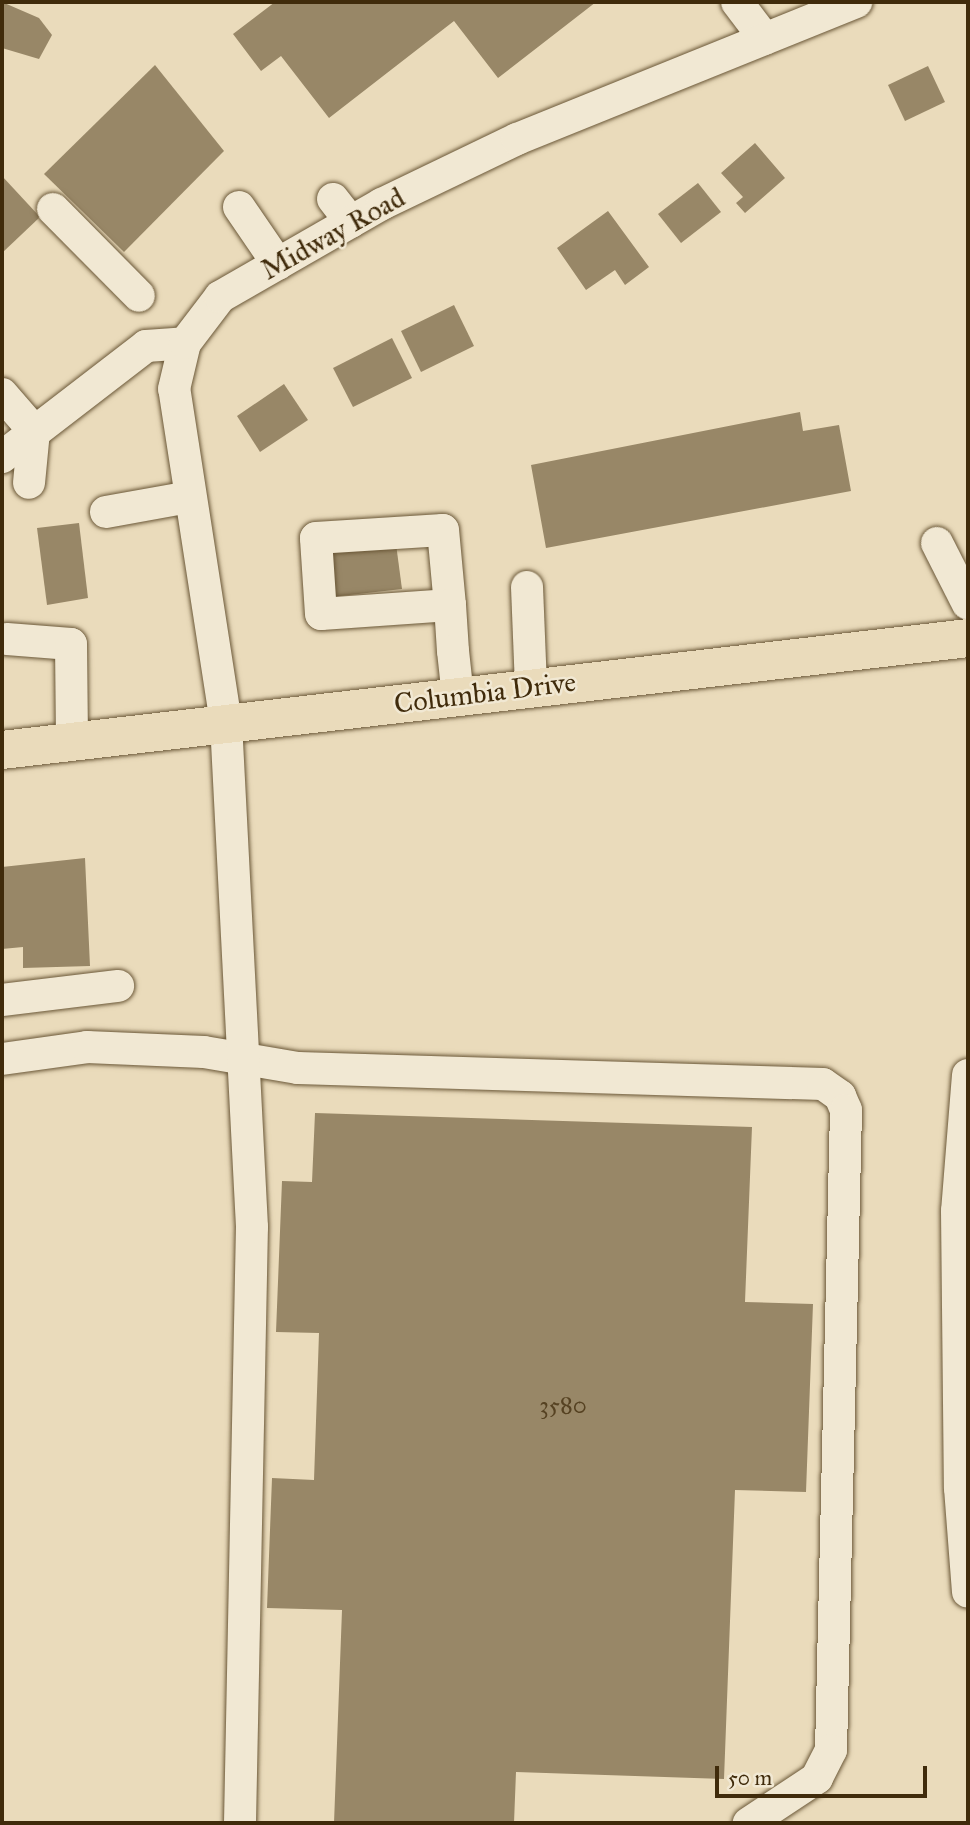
<!DOCTYPE html>
<html>
<head>
<meta charset="utf-8">
<style>
  body { margin:0 }
  #map { position:relative; width:970px; height:1825px; overflow:hidden; background:#eadbbb; font-family:"IM FELL Great Primer",serif }
  div>[style] { position:absolute }
  .building>* { inset:0; background:#988767 }
  .roads { filter:drop-shadow(0 0 2px #6a5737) drop-shadow(0 0 2px #6a5737) }
  .minor>* { height:32px; margin:-16px; padding:0 16px; transform-origin:16px; border-radius:16px; background:#f1e8d3 }
  .major>* { height:38px; margin:-19px; padding:0 19px; transform-origin:19px; border-radius:19px; background:#eadbbb }
  span { translate:-50% -50%; white-space:nowrap; text-align:center; line-height:1.15; -webkit-text-stroke:5px #f1e8d3; paint-order:stroke }
  .number-label { font-size:24px; color:#564222 }
  .number-label span { -webkit-text-stroke-width:0 }
  .street-label { font-size:28px; color:#402b0b }
  .frame { position:absolute; inset:0; border:4px solid #402b0b; pointer-events:none }
  .scale { position:absolute; left:715px; top:1766px; width:212px; height:32px; box-sizing:border-box; border:4px solid #402b0b; border-top:0; padding-left:9px; font-size:21px; line-height:24px; white-space:nowrap; color:#402b0b; -webkit-text-stroke:5px #f1e8d3; paint-order:stroke }
</style>
</head>
<body>
<div id="map">
  <div class="building">
    <i style="clip-path:polygon(2px 2px,39px 18px,52px 35px,39px 59px,2px 48px)"></i>
    <i style="clip-path:polygon(275px 2px,596px 2px,498px 78px,454px 21px,329px 118px,281px 56px,261px 71px,233px 34px)"></i>
    <i style="clip-path:polygon(155px 65px,224px 151px,124px 252px,44px 174px)"></i>
    <i style="clip-path:polygon(928px 66px,945px 102px,905px 121px,888px 85px)"></i>
    <i style="clip-path:polygon(755px 143px,785px 178px,745px 213px,736px 203px,743px 197px,721px 173px)"></i>
    <i style="clip-path:polygon(2px 176px,40px 217px,2px 253px)"></i>
    <i style="clip-path:polygon(698px 183px,721px 212px,681px 243px,658px 214px)"></i>
    <i style="clip-path:polygon(608px 211px,649px 267px,625px 285px,615px 270px,586px 290px,557px 248px)"></i>
    <i style="clip-path:polygon(454px 305px,474px 346px,421px 372px,401px 331px)"></i>
    <i style="clip-path:polygon(392px 338px,412px 378px,353px 407px,333px 368px)"></i>
    <i style="clip-path:polygon(284px 384px,308px 420px,260px 452px,237px 416px)"></i>
    <i style="clip-path:polygon(800px 412px,803px 431px,839px 425px,851px 491px,546px 548px,531px 465px)"></i>
    <i style="clip-path:polygon(79px 523px,88px 598px,47px 605px,37px 528px)"></i>
    <i style="clip-path:polygon(396px 544px,402px 589px,332px 597px,327px 552px)"></i>
    <i style="clip-path:polygon(85px 858px,90px 966px,23px 968px,23px 947px,2px 949px,2px 867px)"></i>
    <i style="clip-path:polygon(315px 1113px,752px 1127px,745px 1302px,813px 1304px,806px 1492px,735px 1490px,724px 1779px,516px 1772px,514px 1823px,334px 1823px,342px 1610px,267px 1608px,272px 1478px,314px 1480px,319px 1333px,276px 1332px,282px 1181px,312px 1182px)"></i>
  </div>
  <div class="roads">
    <div class="minor">
      <i style="left:737px;top:2px;width:46px;rotate:52.9deg"></i>
      <i style="left:333px;top:199px;width:29px;rotate:52deg"></i>
      <i style="left:239px;top:207px;width:69px;rotate:55.6deg"></i>
      <i style="left:53px;top:209px;width:122px;rotate:45.3deg"></i>
      <i style="left:2px;top:394px;width:49px;rotate:49.1deg"></i>
      <i style="left:34px;top:431px;width:52px;rotate:95.5deg"></i>
      <i style="left:2px;top:457px;width:182px;rotate:-37.6deg"></i>
      <i style="left:146px;top:346px;width:39px;rotate:-4deg"></i>
      <i style="left:106px;top:512px;width:84px;rotate:-10.2deg"></i>
      <i style="left:937px;top:543px;width:68px;rotate:63.1deg"></i>
      <i style="left:527px;top:587px;width:101px;rotate:87.7deg"></i>
      <i style="left:450px;top:605px;width:129px;rotate:176deg"></i>
      <i style="left:321px;top:614px;width:76px;rotate:-93.8deg"></i>
      <i style="left:316px;top:538px;width:127px;rotate:-3.6deg"></i>
      <i style="left:443px;top:530px;width:75px;rotate:84.7deg"></i>
      <i style="left:450px;top:605px;width:46px;rotate:86.3deg"></i>
      <i style="left:453px;top:651px;width:46px;rotate:83.8deg"></i>
      <i style="left:7px;top:639px;width:64px;rotate:4.5deg"></i>
      <i style="left:71px;top:644px;width:97px;rotate:89.4deg"></i>
      <i style="left:2px;top:1000px;width:117px;rotate:-6.9deg"></i>
      <i style="left:2px;top:1059px;width:86px;rotate:-8deg"></i>
      <i style="left:87px;top:1047px;width:117px;rotate:2.4deg"></i>
      <i style="left:204px;top:1052px;width:95px;rotate:9.7deg"></i>
      <i style="left:298px;top:1068px;width:525px;rotate:1.75deg"></i>
      <i style="left:823px;top:1084px;width:21px;rotate:35deg"></i>
      <i style="left:840px;top:1096px;width:15px;rotate:67deg"></i>
      <i style="left:846px;top:1110px;width:640px;rotate:91.34deg"></i>
      <i style="left:831px;top:1750px;width:31px;rotate:117deg"></i>
      <i style="left:817px;top:1778px;width:82px;rotate:146.5deg"></i>
      <i style="left:968px;top:1075px;width:136px;rotate:94.6deg"></i>
      <i style="left:957px;top:1211px;width:277px;rotate:89.4deg"></i>
      <i style="left:960px;top:1488px;width:104px;rotate:85.6deg"></i>
      <i style="left:240px;top:1823px;width:596px;rotate:-88.85deg"></i>
      <i style="left:252px;top:1227px;width:505px;rotate:-92.95deg"></i>
      <i style="left:226px;top:723px;width:338px;rotate:-98.8deg"></i>
      <i style="left:174px;top:389px;width:47px;rotate:-76.6deg"></i>
      <i style="left:185px;top:343px;width:58px;rotate:-52.7deg"></i>
      <i style="left:220px;top:297px;width:187px;rotate:-29.9deg"></i>
      <i style="left:382px;top:204px;width:150px;rotate:-25.7deg"></i>
      <i style="left:517px;top:139px;width:366px;rotate:-22deg"></i>
    </div>
    <div class="major">
      <i style="left:2px;top:750px;width:972px;rotate:-6.61deg"></i>
    </div>
  </div>
  <div class="number-label">
    <span style="left:563px;top:1406px">3580</span>
  </div>
  <div class="street-label">
    <span style="left:333px;top:234px;rotate:-29deg">Midway Road</span>
    <span style="left:485px;top:693px;rotate:-7deg">Columbia Drive</span>
  </div>
  <div class="frame"></div>
  <div class="scale">50 m</div>
</div>
</body>
</html>
